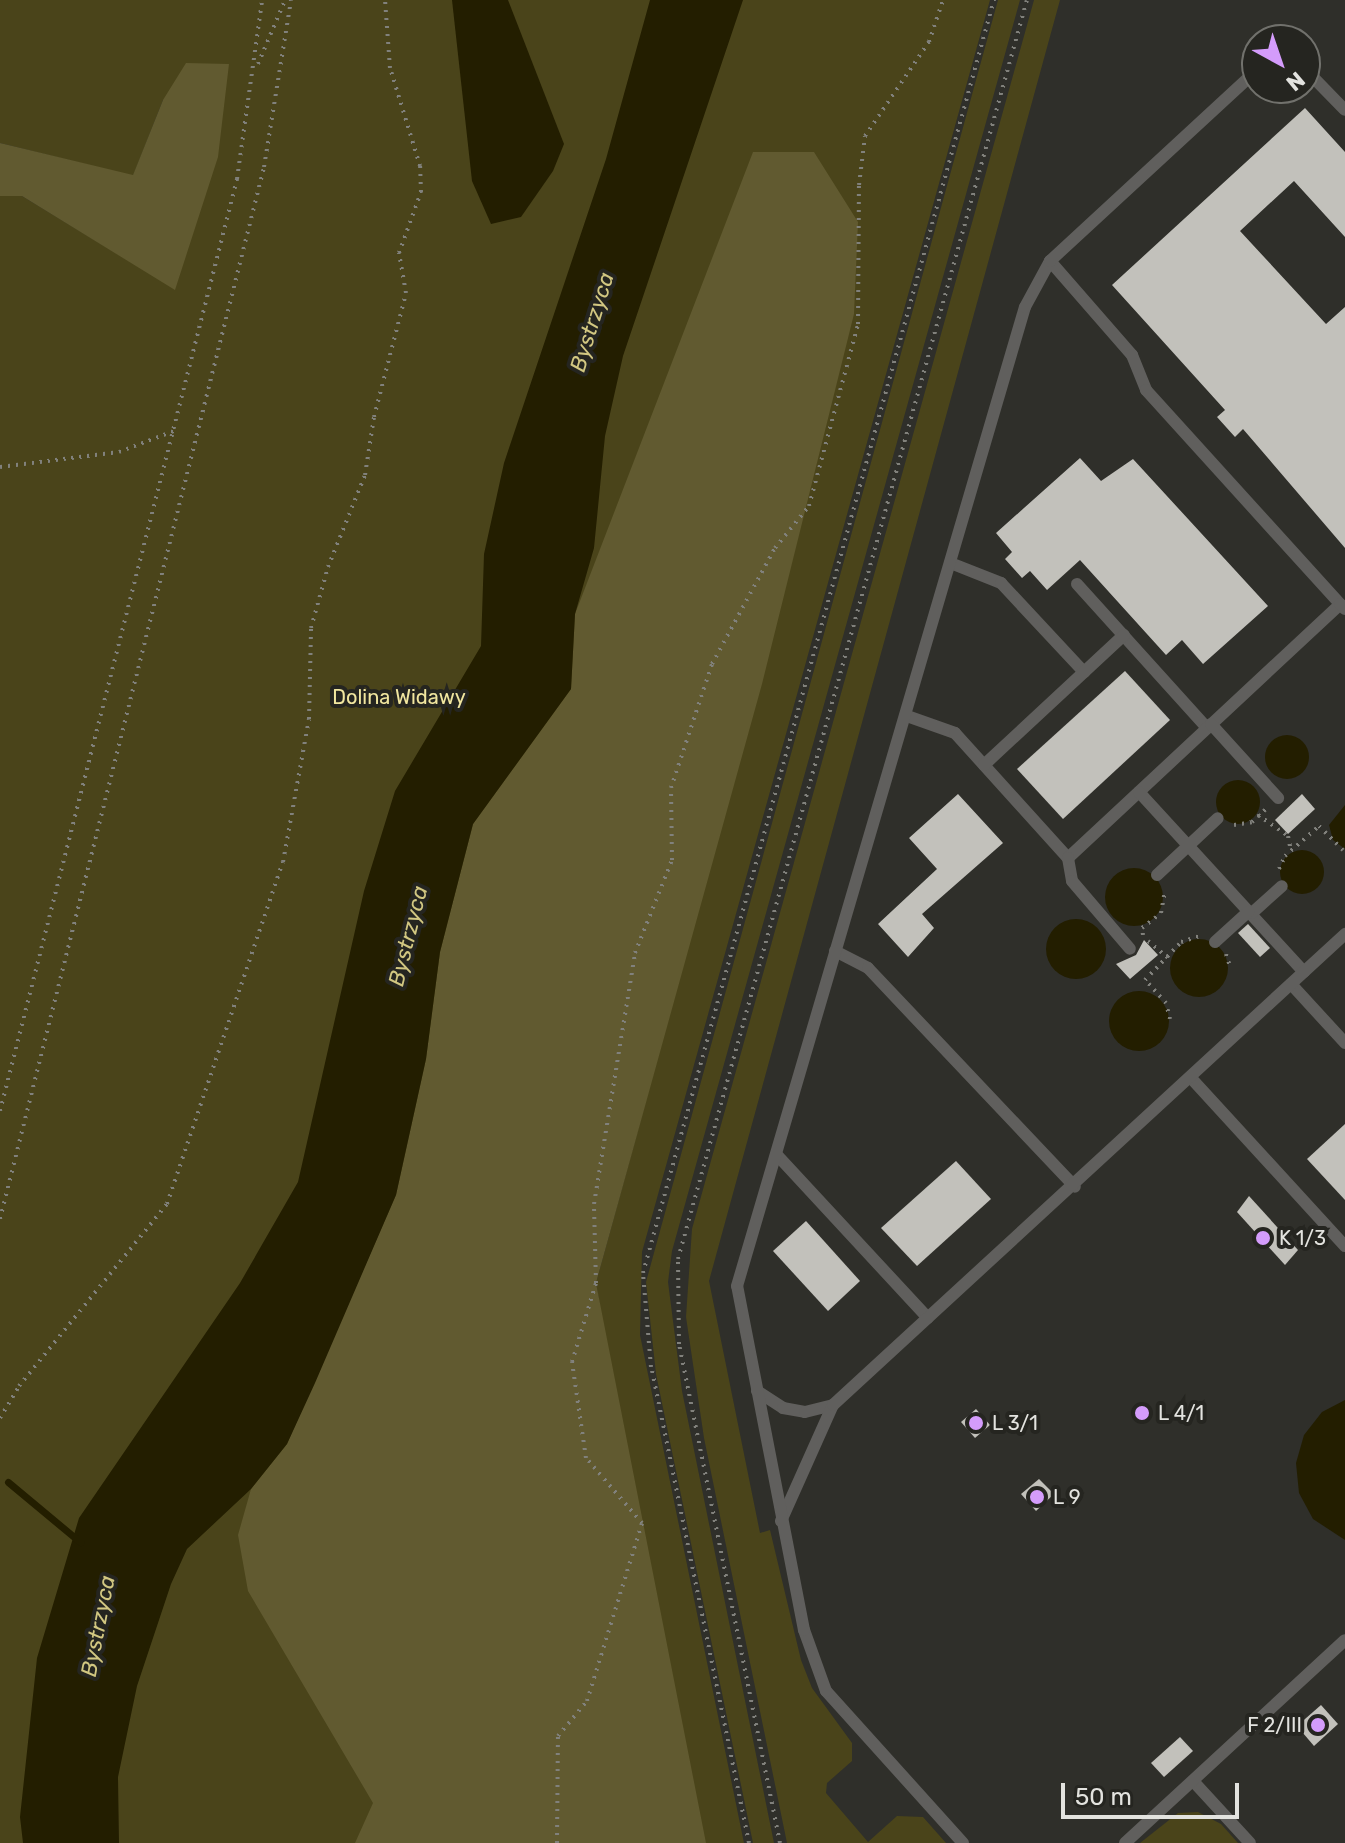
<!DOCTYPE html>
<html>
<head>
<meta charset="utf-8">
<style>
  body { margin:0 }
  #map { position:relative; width:1345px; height:1843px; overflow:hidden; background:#2f2f2a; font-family:Rubik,sans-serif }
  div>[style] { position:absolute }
  .green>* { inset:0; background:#4a441a }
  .forest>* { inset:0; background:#615a30 }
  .water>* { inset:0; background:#231e00 }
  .round { border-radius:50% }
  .stream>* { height:7px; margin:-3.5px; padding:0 3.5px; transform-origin:3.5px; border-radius:3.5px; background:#231e00 }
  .building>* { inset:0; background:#c2c1bb }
  .path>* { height:4px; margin-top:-2px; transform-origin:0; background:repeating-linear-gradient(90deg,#81817c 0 2px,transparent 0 8px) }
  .lane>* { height:12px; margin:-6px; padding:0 6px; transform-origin:6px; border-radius:6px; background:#605f5d }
  .dots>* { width:22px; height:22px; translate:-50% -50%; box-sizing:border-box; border:4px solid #252520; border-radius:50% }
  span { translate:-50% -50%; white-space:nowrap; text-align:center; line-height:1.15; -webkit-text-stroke:8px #252520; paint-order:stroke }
  .park-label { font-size:20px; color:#f1e69f }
  .poi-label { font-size:20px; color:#e3e3df }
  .left { translate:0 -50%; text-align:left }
  .right { translate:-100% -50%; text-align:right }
  .water-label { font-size:22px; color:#d2c781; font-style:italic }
  .north { position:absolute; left:1241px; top:24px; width:80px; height:80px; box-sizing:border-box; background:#252520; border:2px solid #71716c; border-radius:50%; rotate:140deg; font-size:22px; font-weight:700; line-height:32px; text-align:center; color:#e3e3df }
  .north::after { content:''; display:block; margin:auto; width:28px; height:36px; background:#d49cfb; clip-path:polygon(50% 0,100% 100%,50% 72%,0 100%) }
  .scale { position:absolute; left:1061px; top:1783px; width:178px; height:36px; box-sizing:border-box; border:4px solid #e3e3df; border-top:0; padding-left:10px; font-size:24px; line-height:28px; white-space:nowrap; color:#e3e3df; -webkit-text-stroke:6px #252520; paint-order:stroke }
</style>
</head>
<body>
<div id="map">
  <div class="green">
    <i style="clip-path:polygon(evenodd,0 0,990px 0,642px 1252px,640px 1335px,744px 1843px,0 1843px,0 196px,22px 196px,175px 289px,163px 100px,133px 176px,0 143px,0 0,765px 666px,596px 1283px,600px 1306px,594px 1283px,765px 666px)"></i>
    <i style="clip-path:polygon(998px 0,1020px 0,672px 1251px,668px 1282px,682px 1391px,774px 1843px,753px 1843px,656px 1374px,646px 1282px)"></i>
    <i style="clip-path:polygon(1034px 0,1060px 0,709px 1281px,760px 1533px,770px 1530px,801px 1660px,812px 1688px,852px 1743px,852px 1761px,827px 1783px,826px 1793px,868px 1842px,897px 1816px,923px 1817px,946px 1843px,787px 1843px,704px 1438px,686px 1317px,692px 1229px)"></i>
    <i style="clip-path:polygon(1198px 1812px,1221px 1824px,1238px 1843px,1140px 1843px,1178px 1813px)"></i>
  </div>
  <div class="forest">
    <i style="clip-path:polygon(186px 63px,229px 64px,218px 157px,175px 290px,22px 196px,0 196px,0 143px,133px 175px,163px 100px)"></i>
    <i style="clip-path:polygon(753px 152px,814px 152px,858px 222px,854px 314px,762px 684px,596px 1283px,706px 1843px,355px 1843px,373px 1803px,248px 1591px,238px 1535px,251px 1489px,287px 1444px,396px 1195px,426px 1059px,440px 952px,473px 824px,571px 689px,575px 614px)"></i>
  </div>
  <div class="water">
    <i style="clip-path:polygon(452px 0,508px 0,564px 144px,553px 171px,521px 217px,491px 224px,472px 181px)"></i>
    <i style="clip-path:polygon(650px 0,743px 0,623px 356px,605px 436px,594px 548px,575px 614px,571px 689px,473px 824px,440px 952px,426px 1059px,396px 1195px,315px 1383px,287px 1444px,251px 1489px,187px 1549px,171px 1584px,137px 1686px,118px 1777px,119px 1843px,23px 1843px,20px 1817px,37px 1658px,79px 1518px,240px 1283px,298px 1182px,364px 891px,395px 791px,481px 646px,484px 554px,504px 463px,606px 159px)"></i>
    <i class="round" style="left:1265px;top:735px;width:44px;height:44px"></i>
    <i class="round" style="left:1216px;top:780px;width:44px;height:44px"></i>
    <i style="clip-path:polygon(1345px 805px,1345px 849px,1333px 840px,1329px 825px)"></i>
    <i class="round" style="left:1280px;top:850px;width:44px;height:44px"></i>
    <i class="round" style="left:1105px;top:868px;width:58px;height:58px"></i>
    <i class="round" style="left:1046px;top:919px;width:60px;height:60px"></i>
    <i class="round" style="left:1170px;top:939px;width:58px;height:58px"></i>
    <i class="round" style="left:1109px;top:991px;width:60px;height:60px"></i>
    <i style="clip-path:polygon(1345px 1400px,1345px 1540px,1313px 1519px,1299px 1493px,1296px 1463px,1304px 1435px,1322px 1412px)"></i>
  </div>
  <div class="stream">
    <i style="left:8px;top:1482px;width:94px;rotate:39.8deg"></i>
  </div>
  <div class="building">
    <i style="clip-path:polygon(1305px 108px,1345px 152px,1345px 237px,1294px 181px,1240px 231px,1326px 324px,1345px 307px,1345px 548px,1243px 429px,1235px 437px,1217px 417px,1225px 410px,1112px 285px)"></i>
    <i style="clip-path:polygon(1080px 458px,1101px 481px,1133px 459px,1268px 606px,1203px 664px,1182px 640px,1166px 655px,1080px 560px,1047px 590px,1030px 571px,1022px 578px,1005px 559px,1012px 552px,996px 533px)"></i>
    <i style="clip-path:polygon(1125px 671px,1170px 720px,1063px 819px,1017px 769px)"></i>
    <i style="clip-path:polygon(958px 794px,1003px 843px,922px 914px,934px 928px,908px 957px,878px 924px,937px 869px,909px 838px)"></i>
    <i style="clip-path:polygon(1302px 794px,1315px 809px,1288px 834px,1275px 820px)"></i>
    <i style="clip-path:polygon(1248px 924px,1270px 948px,1260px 957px,1238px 933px)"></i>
    <i style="clip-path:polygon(1144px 940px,1158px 955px,1130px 979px,1116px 964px,1136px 955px)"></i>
    <i style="clip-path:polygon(1345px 1124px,1345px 1200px,1307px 1159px)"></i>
    <i style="clip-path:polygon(956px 1161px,991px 1199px,917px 1266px,881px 1228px)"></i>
    <i style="clip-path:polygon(1249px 1196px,1298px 1250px,1285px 1265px,1237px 1212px)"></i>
    <i style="clip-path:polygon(806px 1221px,860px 1281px,828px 1311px,773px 1251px)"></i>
    <i style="clip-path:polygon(976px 1409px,990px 1425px,975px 1438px,961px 1422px)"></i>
    <i style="clip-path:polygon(1039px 1479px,1054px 1494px,1036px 1511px,1021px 1494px)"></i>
    <i style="clip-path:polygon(1321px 1705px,1338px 1724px,1314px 1746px,1297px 1726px)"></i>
    <i style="clip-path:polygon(1180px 1737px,1193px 1751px,1164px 1777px,1151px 1763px)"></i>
  </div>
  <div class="path">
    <i style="left:258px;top:64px;width:69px;rotate:-67.1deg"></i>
    <i style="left:0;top:467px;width:120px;rotate:-7.2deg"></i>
    <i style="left:119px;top:452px;width:59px;rotate:-20.9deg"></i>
    <i style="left:1258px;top:815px;width:37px;rotate:35deg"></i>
    <i style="left:1288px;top:836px;width:15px;rotate:79deg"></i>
    <i style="left:1234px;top:825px;width:18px;rotate:-9deg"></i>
    <i style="left:1252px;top:822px;width:21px;rotate:-43deg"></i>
    <i style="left:1279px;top:869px;width:14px;rotate:-65deg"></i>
    <i style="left:1285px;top:856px;width:45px;rotate:-41.4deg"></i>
    <i style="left:1319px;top:826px;width:34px;rotate:45deg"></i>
    <i style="left:1143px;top:935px;width:7px;rotate:-98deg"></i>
    <i style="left:1142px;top:928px;width:24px;rotate:-38deg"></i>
    <i style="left:1161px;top:913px;width:23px;rotate:-80deg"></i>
    <i style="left:1148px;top:941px;width:26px;rotate:40deg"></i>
    <i style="left:1226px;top:954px;width:13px;rotate:72deg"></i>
    <i style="left:1170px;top:1019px;width:16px;rotate:-104deg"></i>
    <i style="left:1166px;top:1003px;width:31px;rotate:-132deg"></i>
    <i style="left:1145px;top:980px;width:52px;rotate:-46.5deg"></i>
    <i style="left:1181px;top:942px;width:20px;rotate:-18deg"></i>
    <i style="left:0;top:1111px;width:962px;rotate:-75.73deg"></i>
    <i style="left:237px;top:179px;width:181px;rotate:-82deg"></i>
    <i style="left:0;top:1219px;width:1085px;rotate:-75.91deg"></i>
    <i style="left:264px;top:167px;width:169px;rotate:-80.8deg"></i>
    <i style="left:0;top:1418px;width:37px;rotate:-59deg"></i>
    <i style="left:19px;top:1386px;width:235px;rotate:-50.9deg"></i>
    <i style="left:167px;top:1204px;width:361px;rotate:-71.3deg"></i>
    <i style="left:283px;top:862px;width:145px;rotate:-79.7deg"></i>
    <i style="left:309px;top:719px;width:91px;rotate:-88.7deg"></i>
    <i style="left:311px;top:628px;width:63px;rotate:-74.4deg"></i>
    <i style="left:328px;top:567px;width:99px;rotate:-68.1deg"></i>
    <i style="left:365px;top:475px;width:59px;rotate:-81.2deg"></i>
    <i style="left:374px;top:417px;width:128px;rotate:-75.5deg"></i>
    <i style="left:406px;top:293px;width:41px;rotate:-99.9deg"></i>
    <i style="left:399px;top:253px;width:65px;rotate:-70.2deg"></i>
    <i style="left:421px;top:192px;width:26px;rotate:-92deg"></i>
    <i style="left:420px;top:166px;width:102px;rotate:-107deg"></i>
    <i style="left:390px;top:68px;width:68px;rotate:-94.2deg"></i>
    <i style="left:557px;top:1843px;width:107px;rotate:-89.5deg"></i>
    <i style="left:558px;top:1736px;width:45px;rotate:-50.4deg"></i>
    <i style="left:587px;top:1701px;width:186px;rotate:-72.8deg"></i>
    <i style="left:642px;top:1523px;width:86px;rotate:-130.7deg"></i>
    <i style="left:586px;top:1458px;width:97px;rotate:-98.3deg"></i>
    <i style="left:572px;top:1362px;width:83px;rotate:-73.1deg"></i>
    <i style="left:596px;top:1283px;width:79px;rotate:-91.5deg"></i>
    <i style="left:594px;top:1204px;width:254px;rotate:-80.7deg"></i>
    <i style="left:635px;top:953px;width:100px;rotate:-68.3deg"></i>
    <i style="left:672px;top:860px;width:72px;rotate:-90.8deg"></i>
    <i style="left:671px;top:788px;width:131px;rotate:-71.7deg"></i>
    <i style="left:712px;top:664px;width:132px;rotate:-61.5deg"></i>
    <i style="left:775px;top:548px;width:54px;rotate:-51deg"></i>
    <i style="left:809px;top:506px;width:188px;rotate:-74.9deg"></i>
    <i style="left:858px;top:324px;width:139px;rotate:-89.6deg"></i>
    <i style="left:859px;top:185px;width:49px;rotate:-83deg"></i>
    <i style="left:865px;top:136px;width:114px;rotate:-55.8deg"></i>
    <i style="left:929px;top:42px;width:44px;rotate:-71.6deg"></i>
    <i style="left:749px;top:1843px;width:486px;rotate:-101.6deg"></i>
    <i style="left:651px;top:1367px;width:94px;rotate:-94.9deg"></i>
    <i style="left:643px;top:1273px;width:1321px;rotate:-74.59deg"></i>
    <i style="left:780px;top:1843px;width:509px;rotate:-101.44deg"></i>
    <i style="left:679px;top:1344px;width:85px;rotate:-90.7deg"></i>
    <i style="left:678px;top:1259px;width:1306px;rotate:-74.51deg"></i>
  </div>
  <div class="lane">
    <i style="left:1305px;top:69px;width:57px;rotate:45.7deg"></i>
    <i style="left:1050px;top:261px;width:125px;rotate:48.9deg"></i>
    <i style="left:1132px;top:355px;width:38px;rotate:68deg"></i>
    <i style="left:1146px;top:390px;width:289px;rotate:47.8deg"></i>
    <i style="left:953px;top:564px;width:52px;rotate:21.6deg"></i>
    <i style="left:1001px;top:583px;width:122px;rotate:47deg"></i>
    <i style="left:1077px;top:584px;width:194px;rotate:47.9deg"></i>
    <i style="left:907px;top:716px;width:51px;rotate:19.5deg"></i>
    <i style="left:955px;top:733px;width:169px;rotate:47.9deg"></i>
    <i style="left:1068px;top:858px;width:372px;rotate:-43deg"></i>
    <i style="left:1340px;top:604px;width:7px;rotate:45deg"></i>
    <i style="left:1211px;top:724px;width:100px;rotate:47.8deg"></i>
    <i style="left:984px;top:765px;width:191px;rotate:-42.9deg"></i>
    <i style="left:1139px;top:792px;width:244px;rotate:47.5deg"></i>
    <i style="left:1068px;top:858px;width:23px;rotate:80deg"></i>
    <i style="left:1072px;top:881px;width:89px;rotate:49.5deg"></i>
    <i style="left:1157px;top:875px;width:83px;rotate:-43.1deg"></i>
    <i style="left:1252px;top:913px;width:40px;rotate:-42deg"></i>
    <i style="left:1215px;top:942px;width:45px;rotate:-42.3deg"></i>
    <i style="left:835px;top:951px;width:37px;rotate:27deg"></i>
    <i style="left:868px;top:968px;width:301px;rotate:46.6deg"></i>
    <i style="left:1291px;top:984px;width:80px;rotate:47.5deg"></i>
    <i style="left:1191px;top:1078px;width:228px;rotate:47.5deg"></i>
    <i style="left:777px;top:1155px;width:222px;rotate:47.2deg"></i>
    <i style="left:757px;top:1391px;width:31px;rotate:33deg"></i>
    <i style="left:783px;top:1408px;width:22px;rotate:10deg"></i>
    <i style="left:805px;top:1412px;width:29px;rotate:-14deg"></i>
    <i style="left:781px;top:1521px;width:127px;rotate:-65.9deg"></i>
    <i style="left:833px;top:1405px;width:696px;rotate:-42.61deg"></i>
    <i style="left:1193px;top:1781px;width:84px;rotate:47.4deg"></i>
    <i style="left:963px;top:1843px;width:205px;rotate:-132deg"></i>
    <i style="left:826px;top:1691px;width:65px;rotate:-109.8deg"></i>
    <i style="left:804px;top:1630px;width:350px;rotate:-101deg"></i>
    <i style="left:737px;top:1286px;width:1020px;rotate:-73.61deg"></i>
    <i style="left:1025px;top:307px;width:52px;rotate:-61.5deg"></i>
    <i style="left:1050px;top:261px;width:282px;rotate:-42.7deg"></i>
    <i style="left:1125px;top:1843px;width:299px;rotate:-42.7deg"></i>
  </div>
  <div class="dots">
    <i style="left:1263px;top:1238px;background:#d49cfb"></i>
    <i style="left:1142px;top:1413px;background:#d49cfb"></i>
    <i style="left:976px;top:1423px;background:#d49cfb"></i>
    <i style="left:1037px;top:1497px;background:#d49cfb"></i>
    <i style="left:1318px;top:1725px;background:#d49cfb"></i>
  </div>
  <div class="park-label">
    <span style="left:399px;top:697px">Dolina Widawy</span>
  </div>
  <div class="poi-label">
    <span class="left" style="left:1279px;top:1238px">K 1/3</span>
    <span class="left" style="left:1158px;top:1413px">L 4/1</span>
    <span class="left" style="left:992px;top:1423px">L 3/1</span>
    <span class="left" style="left:1053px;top:1497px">L 9</span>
    <span class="right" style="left:1302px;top:1725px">F 2/III</span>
  </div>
  <div class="water-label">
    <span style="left:592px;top:322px;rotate:-73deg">Bystrzyca</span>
    <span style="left:408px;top:936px;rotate:-76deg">Bystrzyca</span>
    <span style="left:98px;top:1626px;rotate:-79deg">Bystrzyca</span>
  </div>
  <div class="north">N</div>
  <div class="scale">50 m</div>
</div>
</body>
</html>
